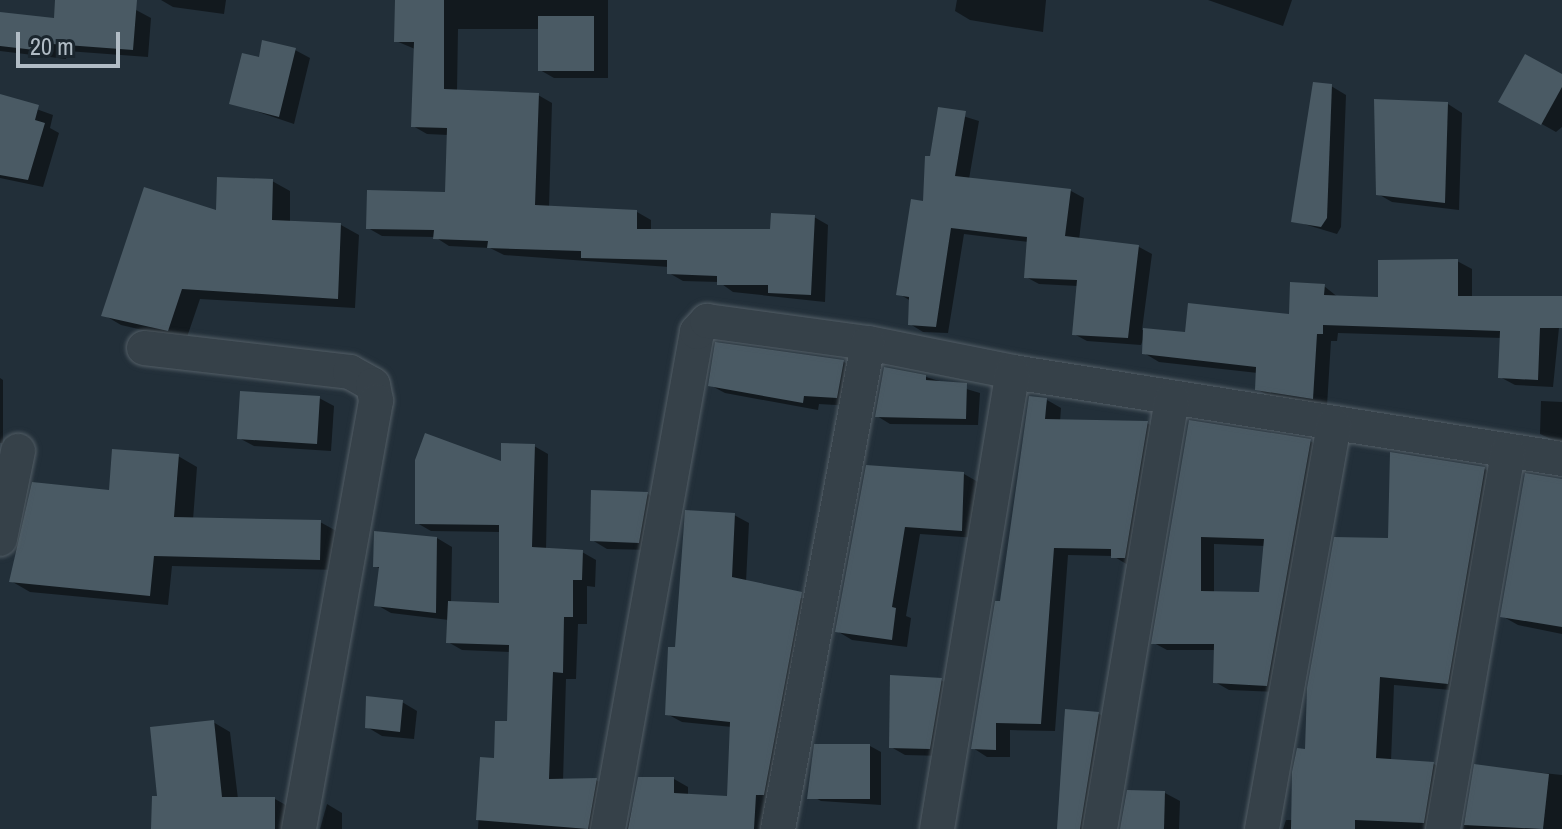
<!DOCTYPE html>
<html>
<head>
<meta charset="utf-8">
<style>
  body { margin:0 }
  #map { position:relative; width:1562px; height:829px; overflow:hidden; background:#222f39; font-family:"Archivo Narrow",sans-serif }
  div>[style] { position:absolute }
  .shadow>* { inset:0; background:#0007 }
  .building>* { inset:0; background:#4a5a64 }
  .roads { filter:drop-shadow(0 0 2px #545f67) drop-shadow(0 0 2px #545f67) }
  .minor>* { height:34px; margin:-17px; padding:0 17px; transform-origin:17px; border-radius:17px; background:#364149 }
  span { translate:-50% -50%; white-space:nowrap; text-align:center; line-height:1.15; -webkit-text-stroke:7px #1b262e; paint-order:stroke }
  .scale { position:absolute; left:16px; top:32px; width:104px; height:36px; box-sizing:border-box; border:4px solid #b1bcc5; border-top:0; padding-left:10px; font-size:24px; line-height:28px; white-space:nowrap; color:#b1bcc5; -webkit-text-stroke:6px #1b262e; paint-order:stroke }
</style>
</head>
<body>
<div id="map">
  <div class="shadow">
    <i style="clip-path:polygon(161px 0,226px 0,224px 14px,173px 7px)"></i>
    <i style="clip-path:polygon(397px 0,608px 0,608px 78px,554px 78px,540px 70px,540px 29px,458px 29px,457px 91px,538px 95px,552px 103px,549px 208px,637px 212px,651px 220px,651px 231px,772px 231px,814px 217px,828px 225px,825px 302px,733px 292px,719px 282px,683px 281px,669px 273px,669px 267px,504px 255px,490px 248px,449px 246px,435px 237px,382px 236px,368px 228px,447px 194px,448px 135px,427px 134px,413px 126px,415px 49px,396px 41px)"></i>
    <i style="clip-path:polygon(957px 0,1046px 0,1043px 32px,970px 20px,955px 11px)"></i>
    <i style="clip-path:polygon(1208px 0,1292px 0,1283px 26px)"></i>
    <i style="clip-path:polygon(136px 10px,151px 18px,148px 57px,67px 51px,66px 59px,0 51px,0 14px,89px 24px)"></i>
    <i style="clip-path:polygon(295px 50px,310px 58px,294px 124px,232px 103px,261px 59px)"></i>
    <i style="clip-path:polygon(1562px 76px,1562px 127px,1556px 132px,1501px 101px)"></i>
    <i style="clip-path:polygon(1331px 86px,1346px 95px,1341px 227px,1337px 234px,1294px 221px)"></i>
    <i style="clip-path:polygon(0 96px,53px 115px,50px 128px,59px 133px,43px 187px,0 178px)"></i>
    <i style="clip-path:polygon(1448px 104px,1462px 113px,1459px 210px,1392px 202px,1378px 194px)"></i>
    <i style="clip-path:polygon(940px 109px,979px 121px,969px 179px,1071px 191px,1084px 198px,1079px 240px,1139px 247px,1152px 254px,1142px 330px,1187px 334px,1291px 316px,1324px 286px,1339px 298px,1380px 299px,1457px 261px,1472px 269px,1472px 298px,1562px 298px,1553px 387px,1515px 385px,1500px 377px,1502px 338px,1338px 333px,1337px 341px,1331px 341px,1327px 406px,1272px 398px,1257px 389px,1258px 373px,1159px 362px,1144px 353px,1145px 334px,1141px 345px,1087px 341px,1074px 334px,1078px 286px,1039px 284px,1026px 277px,1029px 242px,964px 234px,948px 333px,923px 332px,910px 324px,911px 301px,899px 294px,925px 203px)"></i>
    <i style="clip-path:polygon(272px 181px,290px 191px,290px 223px,341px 225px,359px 235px,355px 308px,200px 299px,186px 340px,121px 325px,104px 315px,218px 213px)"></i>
    <i style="clip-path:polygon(717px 345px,844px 362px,859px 371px,852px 406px,819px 404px,818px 410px,725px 393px,710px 385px)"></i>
    <i style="clip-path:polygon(926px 377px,980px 393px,978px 425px,890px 424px,877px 416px)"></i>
    <i style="clip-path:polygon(0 378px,3px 380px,3px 443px,0 443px)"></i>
    <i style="clip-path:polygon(319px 398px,334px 406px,331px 451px,254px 446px,239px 438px)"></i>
    <i style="clip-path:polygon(1047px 400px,1061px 408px,1060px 422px,1147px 423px,1162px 432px,1128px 565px,1113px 556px,1068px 555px,1055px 731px,1010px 730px,1010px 757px,987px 757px,973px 748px)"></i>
    <i style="clip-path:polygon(1541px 401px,1562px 402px,1562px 444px,1540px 434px)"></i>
    <i style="clip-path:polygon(evenodd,1190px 422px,1310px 441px,1324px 449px,1281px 692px,1229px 690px,1215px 682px,1216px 650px,1167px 650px,1154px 643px,1190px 422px,1214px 544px,1265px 546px,1261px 594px,1214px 593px,1214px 544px)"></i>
    <i style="clip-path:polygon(534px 446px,548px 454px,546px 550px,582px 552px,596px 560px,595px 587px,587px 586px,587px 624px,578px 624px,576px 679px,566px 679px,563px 781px,596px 780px,610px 788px,603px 829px,478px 829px,482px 759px,496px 760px,509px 723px,511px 652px,462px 650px,448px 642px,449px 620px,391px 613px,377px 605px,381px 569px,375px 566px,437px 538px,452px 547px,451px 603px,501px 605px,501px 532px,431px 531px,417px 523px)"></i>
    <i style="clip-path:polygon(178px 456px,197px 467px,193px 520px,320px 522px,340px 533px,339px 570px,172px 566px,168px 605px,30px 592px,11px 581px,111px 492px)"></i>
    <i style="clip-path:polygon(867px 467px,964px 474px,978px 482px,977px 538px,920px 534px,906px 616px,911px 618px,907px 647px,852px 640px,837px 631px)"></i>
    <i style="clip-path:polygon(1485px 469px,1499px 478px,1462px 691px,1394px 685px,1391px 761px,1434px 764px,1448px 772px,1439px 829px,1283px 829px,1286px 820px,1293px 820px,1307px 751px,1390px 540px)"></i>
    <i style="clip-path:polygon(1562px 479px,1562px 634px,1518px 625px,1502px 616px)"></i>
    <i style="clip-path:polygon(648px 494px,662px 502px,654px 550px,607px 549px,592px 540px)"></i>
    <i style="clip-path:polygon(734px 515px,749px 523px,746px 582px,815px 602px,768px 829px,627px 829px,639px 779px,674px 779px,688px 787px,688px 796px,729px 798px,732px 727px,682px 722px,667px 714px,677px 649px)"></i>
    <i style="clip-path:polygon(941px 680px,955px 688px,944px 756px,905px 755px,891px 747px)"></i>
    <i style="clip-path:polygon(402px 702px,417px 711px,414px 739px,382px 736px,367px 727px)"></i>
    <i style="clip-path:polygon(1067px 711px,1099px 714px,1114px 722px,1098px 829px,1059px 829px)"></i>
    <i style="clip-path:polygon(213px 722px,230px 732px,238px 799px,275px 799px,291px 808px,291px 829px,151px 829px,160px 798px)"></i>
    <i style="clip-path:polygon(870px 746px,881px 752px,881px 805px,821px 801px,810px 795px)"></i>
    <i style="clip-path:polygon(1476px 766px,1562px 775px,1562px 829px,1463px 829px)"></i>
    <i style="clip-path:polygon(1165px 793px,1180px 801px,1179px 829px,1121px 829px)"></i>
    <i style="clip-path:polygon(327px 804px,342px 813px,342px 829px,320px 829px)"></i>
  </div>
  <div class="building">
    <i style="clip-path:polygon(55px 0,137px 0,133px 50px,53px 44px,52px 52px,0 46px,0 12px,54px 18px)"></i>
    <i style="clip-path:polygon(395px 0,444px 0,444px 89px,539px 93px,535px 205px,637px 210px,637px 229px,770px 229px,771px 213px,815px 215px,811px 295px,768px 293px,768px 285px,717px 285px,717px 276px,667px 274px,667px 260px,581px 258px,581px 251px,487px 248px,488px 241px,433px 239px,434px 230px,366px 229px,367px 190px,445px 192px,447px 128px,411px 127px,414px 42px,394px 42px)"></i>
    <i style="clip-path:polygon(538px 16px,594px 16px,594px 71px,538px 71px)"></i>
    <i style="clip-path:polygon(262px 40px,296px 48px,279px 117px,229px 104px,242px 53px,259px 57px)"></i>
    <i style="clip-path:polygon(1525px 54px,1562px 74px,1562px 87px,1541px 125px,1498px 102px)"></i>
    <i style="clip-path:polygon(1313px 82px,1332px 84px,1327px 218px,1321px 227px,1291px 222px)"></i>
    <i style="clip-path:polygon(0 94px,39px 105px,35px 120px,45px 123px,28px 180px,0 175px)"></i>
    <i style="clip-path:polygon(1374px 99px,1448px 102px,1445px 203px,1376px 195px)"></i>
    <i style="clip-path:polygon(938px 107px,966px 111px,955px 176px,1071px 189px,1065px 236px,1139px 245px,1128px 338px,1072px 335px,1077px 280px,1024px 278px,1027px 237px,951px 228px,936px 327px,908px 325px,909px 297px,896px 295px,911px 199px,923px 201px,925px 156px,930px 156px)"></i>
    <i style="clip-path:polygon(217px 177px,273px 179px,272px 220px,341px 223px,338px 299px,182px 289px,168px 331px,101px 316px,144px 187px,216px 210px)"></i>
    <i style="clip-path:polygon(1458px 259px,1458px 296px,1562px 296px,1562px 328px,1540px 328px,1538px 380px,1498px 378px,1500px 331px,1323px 325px,1323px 334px,1317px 334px,1313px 399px,1255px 390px,1256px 367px,1142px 354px,1143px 328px,1185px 332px,1188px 303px,1289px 314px,1290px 282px,1325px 284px,1324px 295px,1378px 297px,1378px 260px)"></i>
    <i style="clip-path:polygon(715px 342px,844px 360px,837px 398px,804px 396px,803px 403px,708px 386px)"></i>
    <i style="clip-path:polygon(884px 367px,926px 375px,926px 380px,967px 383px,966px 419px,875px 417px)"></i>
    <i style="clip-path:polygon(240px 391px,320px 396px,317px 444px,237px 439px)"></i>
    <i style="clip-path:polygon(1029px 396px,1047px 398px,1045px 419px,1148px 421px,1125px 558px,1111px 558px,1111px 549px,1054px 548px,1041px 724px,996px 723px,996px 750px,971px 749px,995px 601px,1000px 601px)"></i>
    <i style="clip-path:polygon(evenodd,1189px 420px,1311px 439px,1267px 686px,1213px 683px,1214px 644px,1151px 644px,1189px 420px,1201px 537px,1264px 539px,1259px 592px,1201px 591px,1201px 537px)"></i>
    <i style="clip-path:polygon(425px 433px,501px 461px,501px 443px,535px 444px,532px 547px,583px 550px,582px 580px,573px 580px,573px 617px,564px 617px,563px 673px,553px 672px,549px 779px,597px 778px,588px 829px,476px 820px,480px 757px,494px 758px,495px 721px,507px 721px,509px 645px,446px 643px,448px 601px,499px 603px,499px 525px,415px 524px,415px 460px)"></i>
    <i style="clip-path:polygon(112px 449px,179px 454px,174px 517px,321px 520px,320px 560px,154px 556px,150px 596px,9px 582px,32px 482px,109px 490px)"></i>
    <i style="clip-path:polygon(1390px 452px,1485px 467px,1448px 684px,1380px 677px,1376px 758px,1434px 762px,1424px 823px,1355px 820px,1355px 829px,1291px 829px,1292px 772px,1297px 748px,1305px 749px,1307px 688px,1334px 537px,1388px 538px)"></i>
    <i style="clip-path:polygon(866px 465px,964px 472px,962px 531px,905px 527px,892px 607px,896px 608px,892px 640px,835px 632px)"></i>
    <i style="clip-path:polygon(1525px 473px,1562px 479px,1562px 627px,1500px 617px)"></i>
    <i style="clip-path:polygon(591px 490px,648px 492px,639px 543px,590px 541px)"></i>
    <i style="clip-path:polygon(685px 510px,735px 513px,732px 577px,802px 592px,764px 795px,756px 795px,754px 829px,628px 829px,638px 777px,674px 777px,674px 793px,727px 796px,730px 722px,665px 715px,668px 647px,675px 647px)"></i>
    <i style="clip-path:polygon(374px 531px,437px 537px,436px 613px,374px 606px,379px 567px,373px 567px)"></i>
    <i style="clip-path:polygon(890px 675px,942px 678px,930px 749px,889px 748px)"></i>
    <i style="clip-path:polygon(366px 696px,403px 700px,400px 732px,365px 728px)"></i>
    <i style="clip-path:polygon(1065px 709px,1099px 712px,1080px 829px,1057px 829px)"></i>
    <i style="clip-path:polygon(214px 720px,222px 797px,275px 797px,275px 829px,151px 829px,152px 796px,157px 796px,150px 727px)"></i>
    <i style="clip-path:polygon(814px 744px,870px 744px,870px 799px,807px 799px)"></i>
    <i style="clip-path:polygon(1474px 764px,1549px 774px,1543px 829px,1464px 825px)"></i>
    <i style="clip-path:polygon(1127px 790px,1165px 791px,1164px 829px,1120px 829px)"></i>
  </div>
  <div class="roads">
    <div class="minor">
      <i style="left:144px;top:348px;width:207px;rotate:6.6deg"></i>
      <i style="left:350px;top:372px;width:26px;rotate:29deg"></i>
      <i style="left:373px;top:385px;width:16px;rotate:79deg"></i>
      <i style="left:376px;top:401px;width:435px;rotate:100.2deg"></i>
      <i style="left:0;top:539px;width:90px;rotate:-78.4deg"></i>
      <i style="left:608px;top:829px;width:505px;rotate:-79.85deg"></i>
      <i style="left:697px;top:332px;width:15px;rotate:-48deg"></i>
      <i style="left:707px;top:321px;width:162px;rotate:7.8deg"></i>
      <i style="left:868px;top:343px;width:148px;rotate:11.3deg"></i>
      <i style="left:1013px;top:372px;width:556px;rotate:9deg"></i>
      <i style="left:778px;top:829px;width:494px;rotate:-79.5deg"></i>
      <i style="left:937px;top:829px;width:463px;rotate:-80.6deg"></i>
      <i style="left:1100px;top:829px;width:436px;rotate:-80.5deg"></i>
      <i style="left:1262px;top:829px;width:411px;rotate:-79.9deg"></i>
      <i style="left:1443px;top:829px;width:382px;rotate:-80.2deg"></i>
    </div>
  </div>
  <div class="scale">20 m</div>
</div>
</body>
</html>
